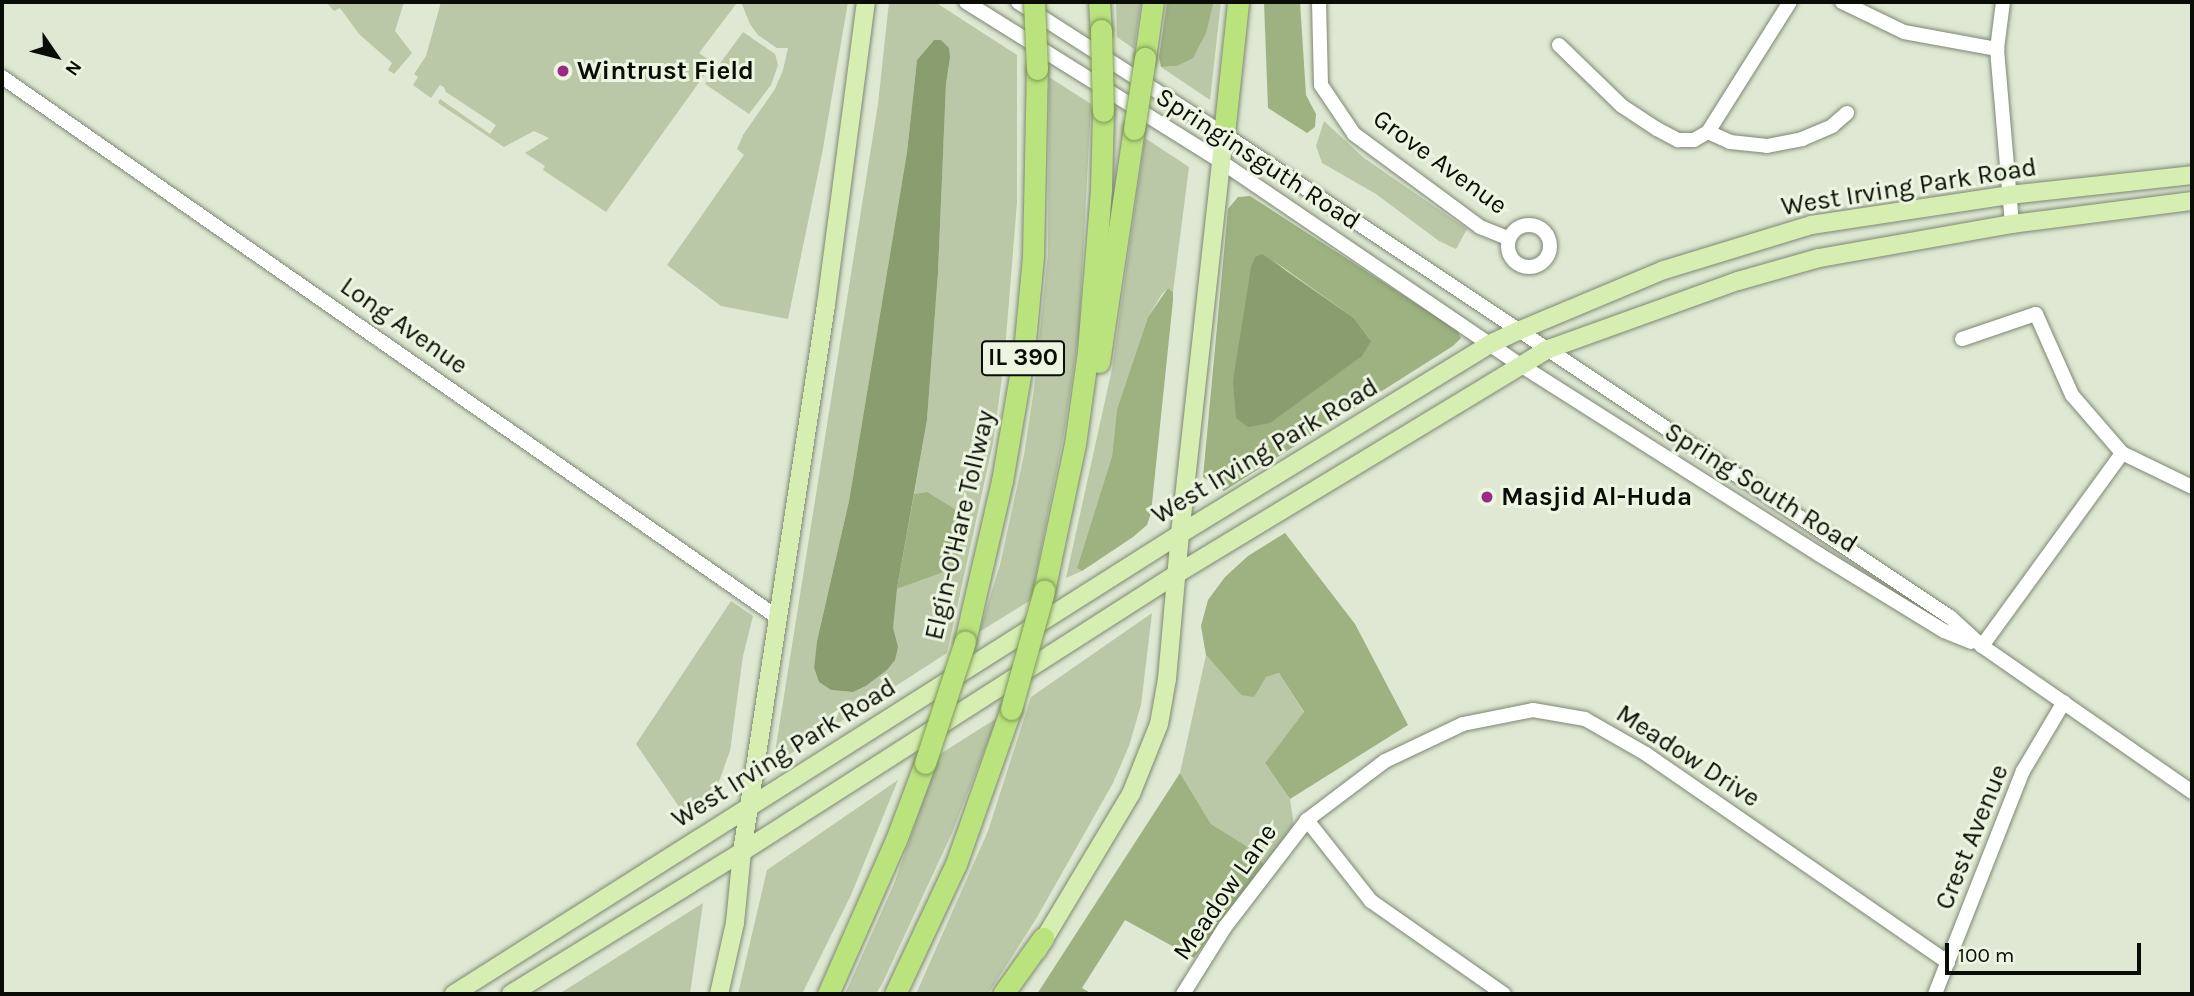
<!DOCTYPE html>
<html>
<head>
<meta charset="utf-8">
<style>
  body { margin:0 }
  #map { position:relative; width:2194px; height:996px; overflow:hidden; background:#dee8d2; font-family:Karla,sans-serif }
  div>[style] { position:absolute }
  .green>* { inset:0; background:#bac8a7 }
  .forest>* { inset:0; background:#9db181 }
  .water>* { inset:0; background:#8a9d6f }
  .roads { filter:drop-shadow(0 0 2px #7e8773) drop-shadow(0 0 2px #7e8773) }
  .minor>* { height:14px; margin:-7px; padding:0 7px; transform-origin:7px; border-radius:7px; background:#fff }
  .minor>.ring { margin:-7px; padding:0; box-sizing:content-box; background:none; border:14px solid #fff; border-radius:50% }
  .major>* { height:18px; margin:-9px; padding:0 9px; transform-origin:9px; border-radius:9px; background:#d6eeb1 }
  .highway>* { height:21px; margin:-10.5px; padding:0 10.5px; transform-origin:10.5px; border-radius:10.5px; background:#bae27d }
  .bridges { filter:drop-shadow(0 0 2px #7c9753) drop-shadow(0 0 2px #7c9753) }
  .highway-bridge>* { height:21px; margin:-10.5px; padding:0 10.5px; transform-origin:10.5px; border-radius:10.5px; background:#bae27d }
  .dots>* { width:19px; height:19px; translate:-50% -50%; box-sizing:border-box; border:4px solid #ecf5df; border-radius:50% }
  span { translate:-50% -50%; white-space:nowrap; text-align:center; line-height:1.15; -webkit-text-stroke:6px #ecf5df; paint-order:stroke }
  .shield-label span { padding:2px 5px; background:#ecf5df; border:2px solid; border-radius:5px; -webkit-text-stroke-width:0 }
  .shield-label { font-size:24px; color:#0a0d06; font-weight:700 }
  .poi-label { font-size:26px; color:#0a0d06; font-weight:700 }
  .left { translate:0 -50%; text-align:left }
  .street-label { font-size:26px; color:#0a0d06 }
  .frame { position:absolute; inset:0; border:4px solid #0a0d06; pointer-events:none }
  .north { position:absolute; left:21px; top:21px; width:70px; height:70px; -webkit-text-stroke:5px #ecf5df; paint-order:stroke; rotate:125deg; font-size:19px; font-weight:700; line-height:28px; text-align:center; color:#0a0d06 }
  .north::after { content:''; display:block; margin:auto; width:24px; height:32px; background:#0a0d06; clip-path:polygon(50% 0,100% 100%,50% 72%,0 100%) }
  .scale { position:absolute; left:1945px; top:943px; width:196px; height:32px; box-sizing:border-box; border:4px solid #0a0d06; border-top:0; padding-left:9px; font-size:21px; line-height:24px; white-space:nowrap; color:#0a0d06; -webkit-text-stroke:5px #ecf5df; paint-order:stroke }
</style>
</head>
<body>
<div id="map">
  <div class="green">
    <i style="clip-path:polygon(326px 2px,404px 2px,395px 31px,412px 53px,394px 74px,388px 70px,392px 63px,359px 34px,340px 8px,334px 11px)"></i>
    <i style="clip-path:polygon(441px 2px,735px 2px,736px 4px,699px 53px,713px 63px,606px 212px,543px 170px,545px 166px,525px 153px,549px 138px,534px 131px,504px 147px,438px 103px,440px 99px,490px 134px,496px 125px,446px 92px,444px 87px,440px 85px,431px 98px,413px 85px,418px 77px,414px 74px,426px 56px)"></i>
    <i style="clip-path:polygon(741px 2px,848px 2px,822px 154px,788px 319px,721px 306px,667px 265px,744px 155px,737px 149px,743px 135px,775px 89px,783px 70px,788px 48px,777px 48px,758px 35px,750px 24px)"></i>
    <i style="clip-path:polygon(evenodd,889px 2px,935px 2px,1017px 55px,1017px 202px,1004px 363px,993px 443px,947px 653px,773px 765px,878px 104px,889px 2px,934px 40px,941px 40px,950px 58px,946px 84px,938px 273px,927px 420px,914px 494px,927px 492px,955px 568px,897px 589px,887px 670px,866px 686px,853px 692px,831px 690px,819px 682px,814px 668px,817px 641px,849px 501px,907px 152px,917px 60px,934px 40px)"></i>
    <i style="clip-path:polygon(1116px 2px,1141px 2px,1134px 49px,1117px 37px)"></i>
    <i style="clip-path:polygon(1213px 2px,1221px 2px,1210px 100px,1161px 67px,1177px 66px)"></i>
    <i style="clip-path:polygon(743px 32px,775px 54px,778px 65px,771px 85px,749px 114px,705px 84px)"></i>
    <i style="clip-path:polygon(1049px 77px,1091px 104px,1079px 333px,1064px 433px,1031px 600px,979px 632px,1000px 565px,1024px 455px,1034px 389px,1048px 254px)"></i>
    <i style="clip-path:polygon(1324px 121px,1364px 158px,1467px 229px,1456px 249px,1439px 241px,1376px 194px,1322px 163px,1316px 146px)"></i>
    <i style="clip-path:polygon(1145px 138px,1189px 167px,1173px 292px,1168px 288px,1162px 294px,1148px 317px,1117px 409px,1112px 456px,1077px 568px,1082px 571px,1066px 578px,1112px 369px)"></i>
    <i style="clip-path:polygon(731px 601px,753px 616px,743px 656px,730px 751px,717px 787px,684px 814px,636px 744px)"></i>
    <i style="clip-path:polygon(1152px 613px,1141px 705px,1129px 746px,1113px 783px,1036px 919px,988px 994px,916px 994px,988px 831px,1031px 697px)"></i>
    <i style="clip-path:polygon(1206px 655px,1241px 695px,1266px 677px,1279px 673px,1304px 713px,1265px 763px,1290px 799px,1294px 826px,1265px 865px,1245px 845px,1211px 824px,1180px 773px)"></i>
    <i style="clip-path:polygon(997px 718px,952px 833px,882px 984px,876px 994px,845px 994px,894px 884px,940px 754px)"></i>
    <i style="clip-path:polygon(898px 780px,851px 895px,802px 994px,738px 994px,767px 870px)"></i>
    <i style="clip-path:polygon(703px 903px,690px 994px,559px 994px)"></i>
  </div>
  <div class="forest">
    <i style="clip-path:polygon(1167px 2px,1213px 4px,1206px 33px,1193px 58px,1177px 66px,1161px 67px,1159px 57px)"></i>
    <i style="clip-path:polygon(1264px 2px,1300px 2px,1306px 95px,1316px 114px,1315px 127px,1307px 133px,1268px 108px)"></i>
    <i style="clip-path:polygon(evenodd,1250px 196px,1457px 330px,1461px 338px,1453px 346px,1224px 491px,1203px 477px,1228px 209px,1238px 197px,1250px 196px,1274px 261px,1354px 318px,1371px 341px,1274px 261px)"></i>
    <i style="clip-path:polygon(1168px 288px,1173px 292px,1173px 300px,1151px 513px,1147px 525px,1133px 537px,1082px 571px,1077px 568px,1112px 456px,1117px 409px,1148px 317px)"></i>
    <i style="clip-path:polygon(927px 492px,961px 513px,964px 529px,955px 568px,897px 589px,914px 494px)"></i>
    <i style="clip-path:polygon(1285px 533px,1355px 624px,1408px 725px,1290px 799px,1265px 763px,1304px 712px,1279px 673px,1266px 677px,1254px 697px,1241px 695px,1206px 655px,1201px 626px,1208px 600px,1225px 577px,1248px 556px)"></i>
    <i style="clip-path:polygon(1180px 773px,1211px 824px,1245px 845px,1265px 865px,1194px 958px,1125px 920px,1082px 988px,1092px 994px,1037px 994px)"></i>
  </div>
  <div class="water">
    <i style="clip-path:polygon(934px 40px,941px 40px,949px 48px,950px 58px,946px 84px,938px 273px,927px 420px,897px 589px,893px 628px,898px 647px,895px 660px,887px 670px,866px 686px,853px 692px,831px 690px,819px 682px,814px 668px,817px 641px,849px 501px,907px 152px,917px 60px)"></i>
    <i style="clip-path:polygon(1262px 254px,1354px 318px,1371px 341px,1362px 356px,1270px 423px,1248px 427px,1236px 418px,1233px 381px,1251px 267px,1255px 257px)"></i>
  </div>
  <div class="roads">
    <div class="minor">
      <i style="left:966px;top:2px;width:300px;rotate:32deg"></i>
      <i style="left:1220px;top:161px;width:361px;rotate:34.2deg"></i>
      <i style="left:1519px;top:364px;width:356px;rotate:32.4deg"></i>
      <i style="left:1820px;top:555px;width:145px;rotate:31.5deg"></i>
      <i style="left:1944px;top:631px;width:29px;rotate:22deg"></i>
      <i style="left:1018px;top:2px;width:245px;rotate:32.7deg"></i>
      <i style="left:1224px;top:134px;width:872px;rotate:33.64deg"></i>
      <i style="left:1950px;top:617px;width:43px;rotate:42.2deg"></i>
      <i style="left:1982px;top:646px;width:256px;rotate:34.8deg"></i>
      <i style="left:1319px;top:2px;width:83px;rotate:88.6deg"></i>
      <i style="left:1321px;top:85px;width:59px;rotate:56deg"></i>
      <i style="left:1354px;top:134px;width:157px;rotate:36.4deg"></i>
      <i style="left:1480px;top:227px;width:31px;rotate:22deg"></i>
      <i style="left:1842px;top:2px;width:69px;rotate:25.8deg"></i>
      <i style="left:1904px;top:32px;width:95px;rotate:10.4deg"></i>
      <i style="left:2003px;top:2px;width:47px;rotate:97.3deg"></i>
      <i style="left:1997px;top:49px;width:176px;rotate:85.1deg"></i>
      <i style="left:1559px;top:45px;width:88px;rotate:44.1deg"></i>
      <i style="left:1622px;top:106px;width:42px;rotate:33.3deg"></i>
      <i style="left:1657px;top:129px;width:24px;rotate:28deg"></i>
      <i style="left:1678px;top:140px;width:16px"></i>
      <i style="left:1694px;top:140px;width:16px;rotate:-30deg"></i>
      <i style="left:1708px;top:132px;width:154px;rotate:-57.8deg"></i>
      <i style="left:2px;top:77px;width:945px;rotate:34.87deg"></i>
      <i style="left:1708px;top:132px;width:24px;rotate:24deg"></i>
      <i style="left:1730px;top:142px;width:37px;rotate:6deg"></i>
      <i style="left:1767px;top:146px;width:36px;rotate:-11deg"></i>
      <i style="left:1802px;top:139px;width:33px;rotate:-23deg"></i>
      <i style="left:1832px;top:126px;width:20px;rotate:-41deg"></i>
      <i class="ring" style="left:1508px;top:225px;width:28px;height:28px"></i>
      <i style="left:1962px;top:339px;width:78px;rotate:-18.7deg"></i>
      <i style="left:2036px;top:314px;width:89px;rotate:66deg"></i>
      <i style="left:2072px;top:395px;width:77px;rotate:49.2deg"></i>
      <i style="left:2122px;top:453px;width:78px;rotate:25.9deg"></i>
      <i style="left:1982px;top:646px;width:238px;rotate:-54deg"></i>
      <i style="left:1307px;top:820px;width:103px;rotate:51.7deg"></i>
      <i style="left:1371px;top:901px;width:162px;rotate:35deg"></i>
      <i style="left:1183px;top:994px;width:79px;rotate:-57.9deg"></i>
      <i style="left:1225px;top:927px;width:135px;rotate:-52.5deg"></i>
      <i style="left:1307px;top:820px;width:98px;rotate:-37.1deg"></i>
      <i style="left:1385px;top:761px;width:86px;rotate:-25.4deg"></i>
      <i style="left:1463px;top:724px;width:71px;rotate:-11.3deg"></i>
      <i style="left:1533px;top:710px;width:53px;rotate:9.8deg"></i>
      <i style="left:1585px;top:719px;width:70px;rotate:29.8deg"></i>
      <i style="left:1646px;top:754px;width:367px;rotate:34.6deg"></i>
      <i style="left:1935px;top:994px;width:240px;rotate:-68.5deg"></i>
      <i style="left:2023px;top:771px;width:80px;rotate:-59.3deg"></i>
    </div>
    <div class="major">
      <i style="left:1037px;top:951px;width:183px;rotate:-59.1deg"></i>
      <i style="left:1131px;top:794px;width:75px;rotate:-68.2deg"></i>
      <i style="left:1159px;top:724px;width:46px;rotate:-79.9deg"></i>
      <i style="left:1167px;top:679px;width:146px;rotate:-84.9deg"></i>
      <i style="left:1180px;top:534px;width:402px;rotate:-83.7deg"></i>
      <i style="left:454px;top:994px;width:859px;rotate:-32.36deg"></i>
      <i style="left:1180px;top:534px;width:364px;rotate:-31.5deg"></i>
      <i style="left:1490px;top:344px;width:31px;rotate:-25deg"></i>
      <i style="left:1518px;top:331px;width:158px;rotate:-22.7deg"></i>
      <i style="left:1664px;top:270px;width:154px;rotate:-17deg"></i>
      <i style="left:1811px;top:225px;width:200px;rotate:-8.6deg"></i>
      <i style="left:2009px;top:195px;width:184px;rotate:-6.2deg"></i>
      <i style="left:511px;top:994px;width:271px;rotate:-31.6deg"></i>
      <i style="left:742px;top:852px;width:514px;rotate:-32.61deg"></i>
      <i style="left:1175px;top:575px;width:434px;rotate:-31.2deg"></i>
      <i style="left:1546px;top:350px;width:204px;rotate:-19.8deg"></i>
      <i style="left:1738px;top:281px;width:84px;rotate:-15.9deg"></i>
      <i style="left:1819px;top:258px;width:196px;rotate:-10deg"></i>
      <i style="left:2012px;top:224px;width:181px;rotate:-7.3deg"></i>
      <i style="left:719px;top:994px;width:73px;rotate:-77.3deg"></i>
      <i style="left:735px;top:923px;width:71px;rotate:-84.4deg"></i>
      <i style="left:742px;top:852px;width:553px;rotate:-81.27deg"></i>
      <i style="left:826px;top:305px;width:306px;rotate:-82.5deg"></i>
    </div>
    <div class="highway">
      <i style="left:1099px;top:2px;width:28px;rotate:86deg"></i>
      <i style="left:1145px;top:58px;width:57px;rotate:-81.9deg"></i>
      <i style="left:1224px;top:134px;width:133px;rotate:-83.9deg"></i>
      <i style="left:1099px;top:362px;width:236px;rotate:-81.5deg"></i>
      <i style="left:1044px;top:591px;width:150px;rotate:-78.1deg"></i>
      <i style="left:1075px;top:444px;width:94px;rotate:-82deg"></i>
      <i style="left:1088px;top:351px;width:164px;rotate:-85.4deg"></i>
      <i style="left:1101px;top:188px;width:77px;rotate:-88.5deg"></i>
      <i style="left:965px;top:641px;width:164px;rotate:-77deg"></i>
      <i style="left:1002px;top:481px;width:131px;rotate:-80.3deg"></i>
      <i style="left:1024px;top:352px;width:96px;rotate:-84.6deg"></i>
      <i style="left:1033px;top:256px;width:187px;rotate:-88.8deg"></i>
      <i style="left:828px;top:994px;width:168px;rotate:-66.2deg"></i>
      <i style="left:896px;top:840px;width:82px;rotate:-69.4deg"></i>
      <i style="left:895px;top:994px;width:144px;rotate:-64.9deg"></i>
      <i style="left:956px;top:864px;width:164px;rotate:-70.5deg"></i>
      <i style="left:1003px;top:994px;width:69px;rotate:-54.5deg"></i>
    </div>
  </div>
  <div class="bridges">
    <div class="highway-bridge">
      <i style="left:1034px;top:2px;width:67px;rotate:87.4deg"></i>
      <i style="left:1101px;top:30px;width:81px;rotate:88.6deg"></i>
      <i style="left:1134px;top:129px;width:72px;rotate:-81.2deg"></i>
      <i style="left:1011px;top:709px;width:123px;rotate:-74.4deg"></i>
      <i style="left:925px;top:763px;width:128px;rotate:-71.8deg"></i>
    </div>
  </div>
  <div class="dots">
    <i style="left:563px;top:71px;background:#9b2986"></i>
    <i style="left:1487px;top:497px;background:#9b2986"></i>
  </div>
  <div class="shield-label">
    <span style="left:1023px;top:358px">IL 390</span>
  </div>
  <div class="poi-label">
    <span class="left" style="left:577px;top:71px">Wintrust Field</span>
    <span class="left" style="left:1501px;top:497px">Masjid Al-Huda</span>
  </div>
  <div class="street-label">
    <span style="left:1258px;top:159px;rotate:33deg">Springinsguth Road</span>
    <span style="left:1440px;top:162px;rotate:36deg">Grove Avenue</span>
    <span style="left:1909px;top:187px;rotate:-9deg">West Irving Park Road</span>
    <span style="left:404px;top:326px;rotate:35deg">Long Avenue</span>
    <span style="left:1265px;top:451px;rotate:-31deg">West Irving Park Road</span>
    <span style="left:1761px;top:488px;rotate:32deg">Spring South Road</span>
    <span style="left:960px;top:525px;rotate:-77deg">Elgin-O'Hare Tollway</span>
    <span style="left:784px;top:753px;rotate:-32deg">West Irving Park Road</span>
    <span style="left:1688px;top:756px;rotate:33deg">Meadow Drive</span>
    <span style="left:1972px;top:837px;rotate:-68deg">Crest Avenue</span>
    <span style="left:1225px;top:892px;rotate:-55deg">Meadow Lane</span>
  </div>
  <div class="frame"></div>
  <div class="north">N</div>
  <div class="scale">100 m</div>
</div>
</body>
</html>
